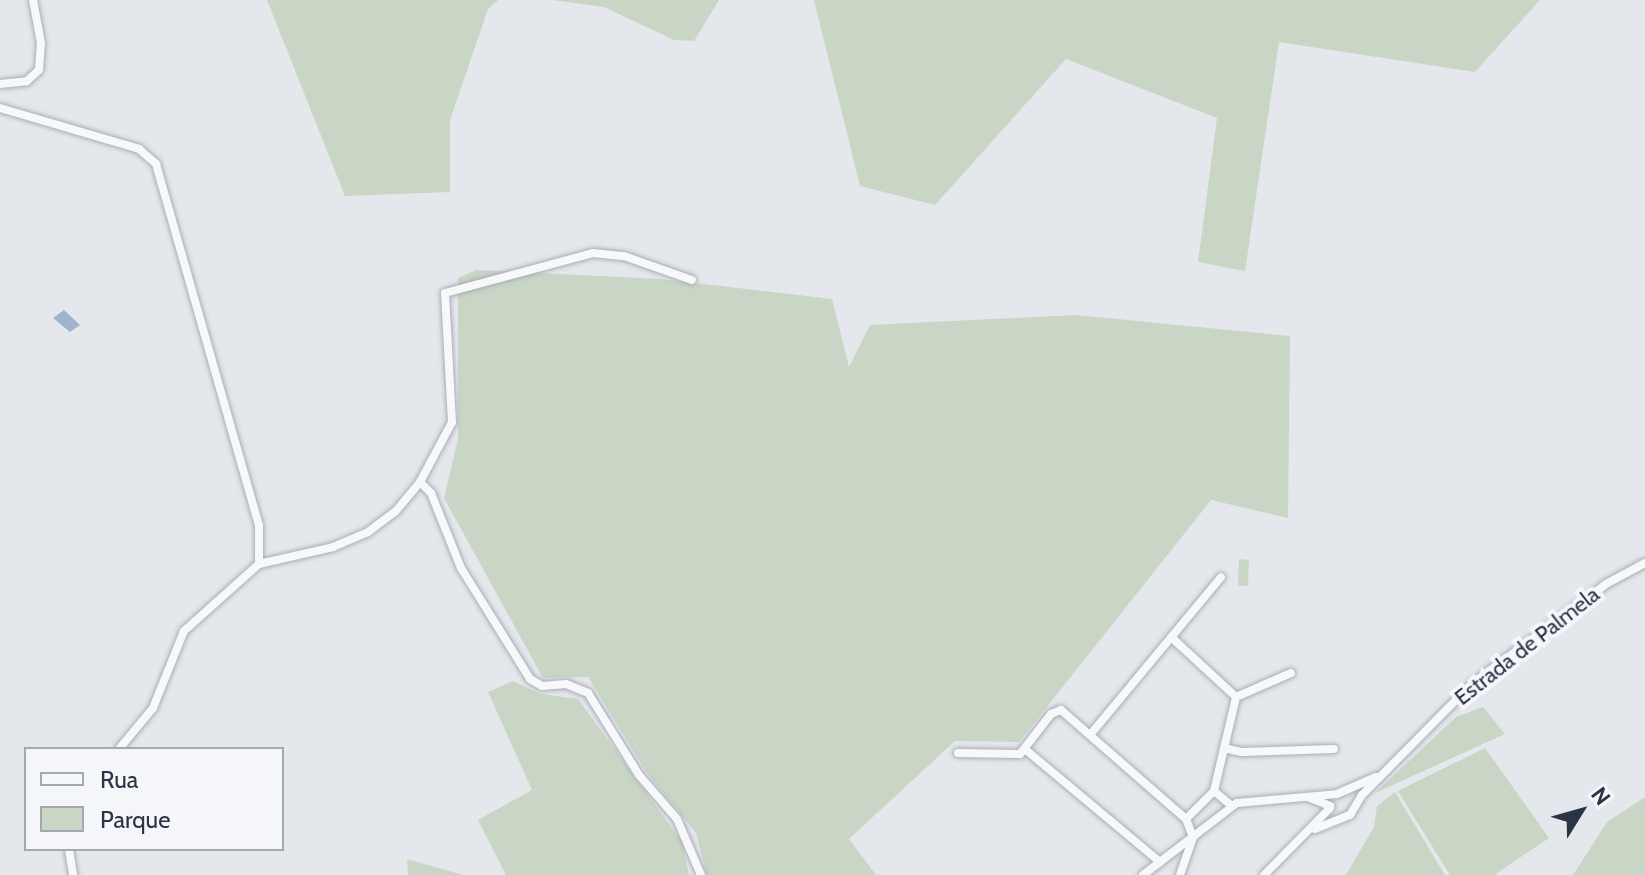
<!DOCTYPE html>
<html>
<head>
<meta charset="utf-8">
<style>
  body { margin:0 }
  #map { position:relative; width:1645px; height:875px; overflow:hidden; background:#e4e7ec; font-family:Cabin,sans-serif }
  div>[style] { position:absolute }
  .green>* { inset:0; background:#c9d6c5 }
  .water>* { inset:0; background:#9fb4cc }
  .roads { filter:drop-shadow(0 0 2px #a9aeb7) drop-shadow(0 0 2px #a9aeb7) }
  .minor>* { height:8px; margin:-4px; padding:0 4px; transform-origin:4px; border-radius:4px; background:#f7f8fa }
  span { translate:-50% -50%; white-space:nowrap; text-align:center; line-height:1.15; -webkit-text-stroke:8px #f4f6f9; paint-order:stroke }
  .street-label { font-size:22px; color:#2b3445 }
  .legend { position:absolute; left:24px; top:747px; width:260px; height:104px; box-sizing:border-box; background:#f4f6f9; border:2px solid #a4a8b1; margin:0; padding:10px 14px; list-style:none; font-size:24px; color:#2b3445 }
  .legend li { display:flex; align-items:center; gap:16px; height:40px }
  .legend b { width:40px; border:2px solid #a4a8b1 }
  .north { position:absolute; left:1541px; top:771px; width:80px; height:80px; -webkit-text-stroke:6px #f4f6f9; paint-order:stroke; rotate:53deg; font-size:22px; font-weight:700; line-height:32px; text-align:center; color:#2b3445 }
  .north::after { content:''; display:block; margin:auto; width:28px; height:36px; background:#2b3445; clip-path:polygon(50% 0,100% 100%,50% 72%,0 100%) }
</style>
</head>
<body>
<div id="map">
  <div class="green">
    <i style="clip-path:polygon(267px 0,498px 0,488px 9px,450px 120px,450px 192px,345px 196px)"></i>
    <i style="clip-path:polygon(553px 0,719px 0,694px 41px,674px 40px,604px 7px)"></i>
    <i style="clip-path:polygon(814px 0,1540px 0,1475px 72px,1279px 42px,1245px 271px,1198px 262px,1217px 118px,1066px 59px,935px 205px,860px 186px)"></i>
    <i style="clip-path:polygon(476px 270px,660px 279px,832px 299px,849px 367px,870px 325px,1076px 315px,1290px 336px,1288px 518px,1211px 500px,1019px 742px,955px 741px,849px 839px,876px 875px,707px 875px,696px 833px,647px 773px,588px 677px,543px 678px,444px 498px,458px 439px,458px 278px)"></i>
    <i style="clip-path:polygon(1239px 559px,1249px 560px,1248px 586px,1238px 585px)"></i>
    <i style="clip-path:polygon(513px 681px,541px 694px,578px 699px,682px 842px,689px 875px,506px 875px,478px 820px,532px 790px,488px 692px)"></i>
    <i style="clip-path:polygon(1483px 707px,1505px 734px,1375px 793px,1456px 717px)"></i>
    <i style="clip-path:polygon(1485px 748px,1549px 838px,1494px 875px,1450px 875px,1398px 791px)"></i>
    <i style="clip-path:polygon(1395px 792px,1445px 875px,1346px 875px,1374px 827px,1377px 806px)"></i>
    <i style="clip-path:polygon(1645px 797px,1645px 875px,1573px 875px,1607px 822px)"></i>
    <i style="clip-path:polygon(407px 859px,463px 875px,408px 875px)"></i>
  </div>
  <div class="water">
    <i style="clip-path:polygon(64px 310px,80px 325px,70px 332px,53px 318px)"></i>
  </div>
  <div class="roads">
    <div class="minor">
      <i style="left:0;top:84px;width:27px;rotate:-6deg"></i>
      <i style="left:27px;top:81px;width:16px;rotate:-43deg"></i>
      <i style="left:39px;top:70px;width:27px;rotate:-86deg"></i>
      <i style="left:41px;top:43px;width:44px;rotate:-100.5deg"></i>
      <i style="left:0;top:108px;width:145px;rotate:16.4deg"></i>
      <i style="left:139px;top:149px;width:23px;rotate:41deg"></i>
      <i style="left:156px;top:164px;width:375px;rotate:74.1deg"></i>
      <i style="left:259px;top:525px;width:39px;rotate:90deg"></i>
      <i style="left:420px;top:482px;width:16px;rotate:45deg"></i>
      <i style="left:431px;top:493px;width:81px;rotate:68.2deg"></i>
      <i style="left:461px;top:568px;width:131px;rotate:58.1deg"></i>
      <i style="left:530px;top:679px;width:14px;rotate:30deg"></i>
      <i style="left:542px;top:686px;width:24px;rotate:-5deg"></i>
      <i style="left:566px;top:684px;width:24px;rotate:22deg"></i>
      <i style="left:588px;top:693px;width:97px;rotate:58.1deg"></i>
      <i style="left:639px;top:775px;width:58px;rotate:49.2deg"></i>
      <i style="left:677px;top:819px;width:61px;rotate:66.8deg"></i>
      <i style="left:259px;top:564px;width:76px;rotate:-12.9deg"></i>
      <i style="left:333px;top:547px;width:38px;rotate:-23deg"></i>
      <i style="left:368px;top:532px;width:34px;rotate:-37deg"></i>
      <i style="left:395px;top:512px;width:39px;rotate:-50deg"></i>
      <i style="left:420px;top:482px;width:68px;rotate:-61.9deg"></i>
      <i style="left:452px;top:422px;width:129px;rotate:-93.1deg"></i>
      <i style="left:445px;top:293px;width:153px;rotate:-15.1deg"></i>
      <i style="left:593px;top:253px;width:31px;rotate:6deg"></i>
      <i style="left:624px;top:256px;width:72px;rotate:19.4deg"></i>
      <i style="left:1171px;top:637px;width:88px;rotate:42.7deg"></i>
      <i style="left:1090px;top:735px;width:205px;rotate:-50.3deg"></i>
      <i style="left:1224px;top:748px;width:18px;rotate:13deg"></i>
      <i style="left:1242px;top:752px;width:92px;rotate:-1.9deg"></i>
      <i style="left:119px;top:749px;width:53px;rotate:-50.3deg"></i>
      <i style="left:153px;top:708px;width:83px;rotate:-68.1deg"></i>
      <i style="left:184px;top:631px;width:101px;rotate:-41.8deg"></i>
      <i style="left:1026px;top:750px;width:175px;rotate:39.9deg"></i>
      <i style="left:958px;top:753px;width:62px;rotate:0.9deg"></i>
      <i style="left:1020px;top:754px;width:51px;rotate:-52.2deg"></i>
      <i style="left:1051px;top:714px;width:11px;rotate:-22deg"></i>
      <i style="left:1061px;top:710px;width:166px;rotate:41.1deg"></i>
      <i style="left:1214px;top:791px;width:97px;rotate:-76.8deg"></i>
      <i style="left:1236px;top:697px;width:60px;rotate:-23.6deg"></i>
      <i style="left:1308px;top:797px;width:24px;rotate:22deg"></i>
      <i style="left:1315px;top:829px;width:38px;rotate:-22deg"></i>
      <i style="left:1350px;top:815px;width:23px;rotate:-59deg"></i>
      <i style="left:1362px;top:795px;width:156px;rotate:-45.3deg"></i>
      <i style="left:1472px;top:684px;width:167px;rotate:-36.7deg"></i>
      <i style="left:1606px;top:584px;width:44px;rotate:-28.3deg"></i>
      <i style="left:1193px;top:837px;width:19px;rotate:-111deg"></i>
      <i style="left:1186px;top:819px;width:40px;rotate:-45deg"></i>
      <i style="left:1214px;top:791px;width:23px;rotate:40deg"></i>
      <i style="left:69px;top:849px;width:26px;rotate:81deg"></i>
      <i style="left:1143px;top:875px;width:118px;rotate:-37.5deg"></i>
      <i style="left:1237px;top:803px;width:100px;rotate:-5.1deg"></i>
      <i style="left:1337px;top:794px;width:43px;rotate:-23.6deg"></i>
      <i style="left:1180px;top:875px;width:39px;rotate:-71deg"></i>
      <i style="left:1264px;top:875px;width:94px;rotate:-45.4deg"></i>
    </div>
  </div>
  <div class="street-label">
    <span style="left:1527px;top:646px;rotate:-38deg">Estrada de Palmela</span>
  </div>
  <ul class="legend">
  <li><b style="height:10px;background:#f7f8fa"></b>Rua</li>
  <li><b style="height:22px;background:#c9d6c5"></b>Parque</li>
  </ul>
  <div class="north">N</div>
</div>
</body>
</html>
